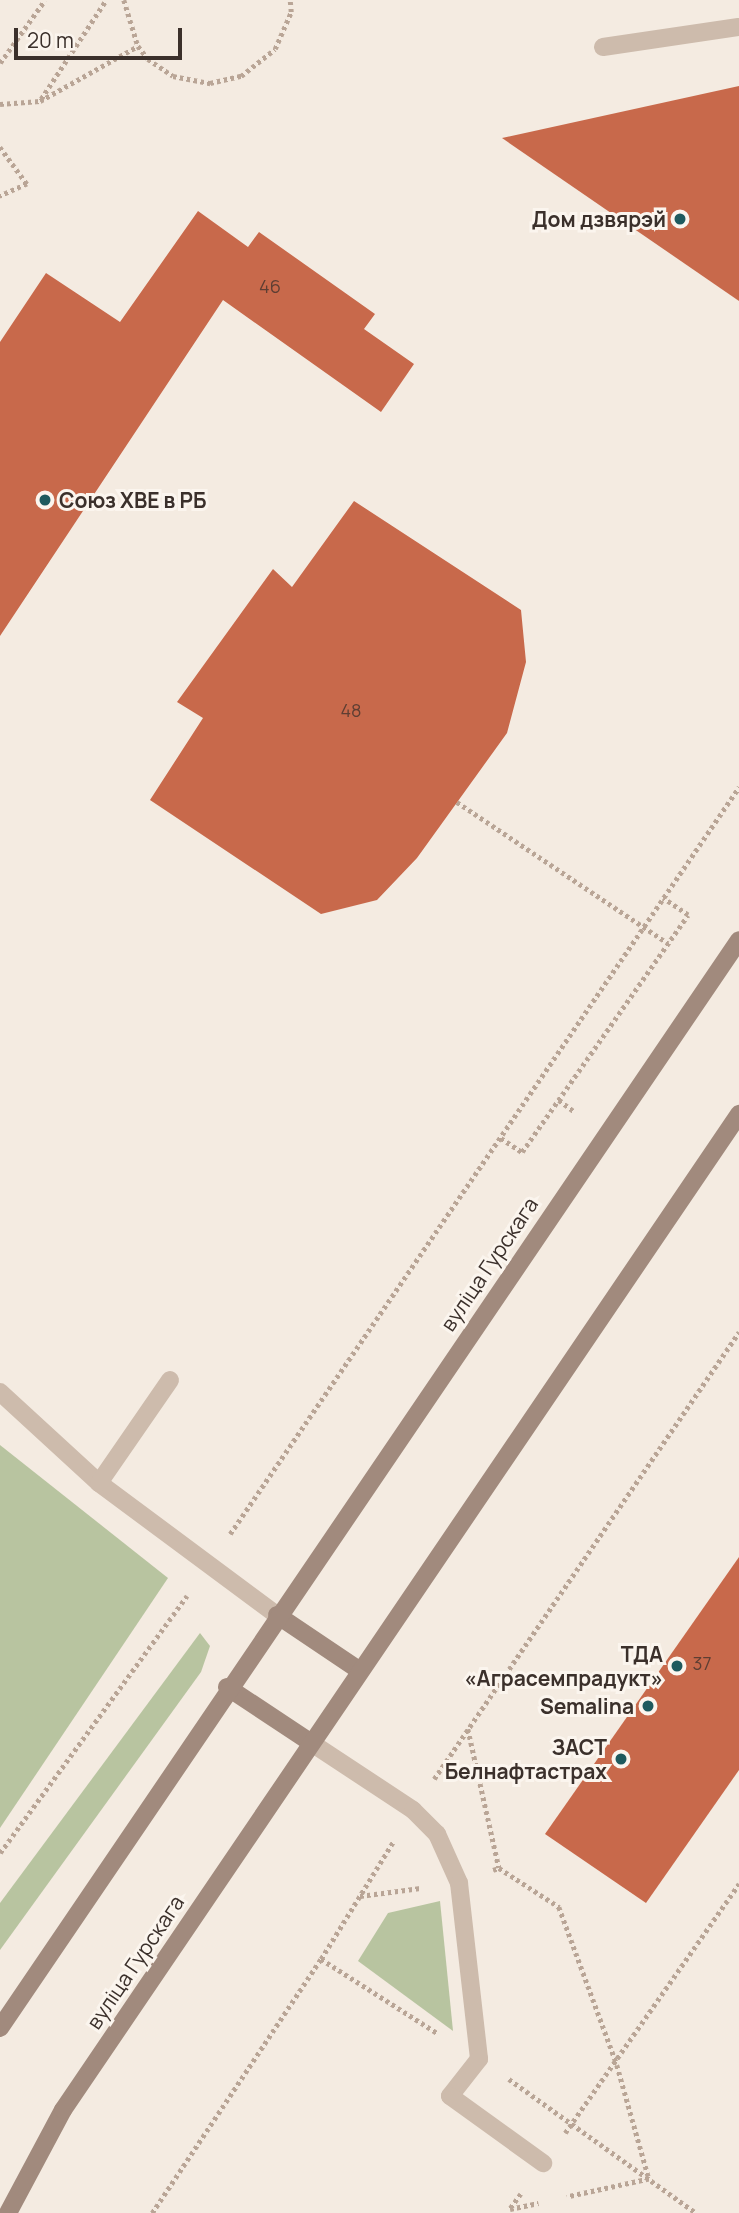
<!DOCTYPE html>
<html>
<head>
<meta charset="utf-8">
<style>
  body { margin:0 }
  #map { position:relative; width:739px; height:2213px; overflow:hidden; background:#f4ebe1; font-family:Manrope,sans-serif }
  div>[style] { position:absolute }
  .green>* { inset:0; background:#b8c4a0 }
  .building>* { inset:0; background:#c8694b }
  .path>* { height:4.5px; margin-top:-2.25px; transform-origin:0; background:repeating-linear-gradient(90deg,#b9a596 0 3.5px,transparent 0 7px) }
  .service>* { height:18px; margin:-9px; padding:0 9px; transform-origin:9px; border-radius:9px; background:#cdbbac }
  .secondary>* { height:18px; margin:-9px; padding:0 9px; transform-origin:9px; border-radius:9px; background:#a18a7d }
  .dots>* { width:19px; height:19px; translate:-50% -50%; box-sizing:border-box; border:4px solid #fbf5ee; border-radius:50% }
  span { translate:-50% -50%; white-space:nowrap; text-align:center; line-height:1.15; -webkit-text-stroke:6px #fbf5ee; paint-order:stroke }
  .number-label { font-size:18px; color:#5e3e33 }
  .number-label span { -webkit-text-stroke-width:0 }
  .poi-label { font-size:21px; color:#3b302b; font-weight:700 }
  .right { translate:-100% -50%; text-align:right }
  .left { translate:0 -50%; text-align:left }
  .street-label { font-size:21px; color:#3b302b }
  .scale { position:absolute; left:14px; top:28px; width:168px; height:32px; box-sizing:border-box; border:4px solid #3b302b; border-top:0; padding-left:9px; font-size:21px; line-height:24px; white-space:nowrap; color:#3b302b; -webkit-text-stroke:5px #fbf5ee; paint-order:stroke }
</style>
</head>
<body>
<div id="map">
  <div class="green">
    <i style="clip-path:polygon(0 1445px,168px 1578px,0 1828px)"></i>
    <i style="clip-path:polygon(200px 1633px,210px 1646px,201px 1672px,0 1950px,0 1903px)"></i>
    <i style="clip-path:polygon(440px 1901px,453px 2031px,358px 1961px,388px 1913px)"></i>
  </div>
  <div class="building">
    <i style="clip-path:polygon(739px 86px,739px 301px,502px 138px)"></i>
    <i style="clip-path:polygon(198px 211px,248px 247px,259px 232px,375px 314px,364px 329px,414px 364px,381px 412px,223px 300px,0 636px,0 342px,46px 273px,120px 322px)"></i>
    <i style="clip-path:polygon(354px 501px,521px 610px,526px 662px,507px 733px,417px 858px,377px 900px,321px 914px,150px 800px,203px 718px,177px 702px,273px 569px,292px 587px)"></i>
    <i style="clip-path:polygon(739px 1557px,739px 1770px,646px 1903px,545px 1834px)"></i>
  </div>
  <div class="path">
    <i style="left:124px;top:0;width:48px;rotate:73.1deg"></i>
    <i style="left:138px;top:46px;width:16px;rotate:52deg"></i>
    <i style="left:148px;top:59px;width:30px;rotate:34deg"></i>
    <i style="left:173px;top:76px;width:38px;rotate:11deg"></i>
    <i style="left:210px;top:83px;width:32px;rotate:-13deg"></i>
    <i style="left:241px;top:76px;width:43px;rotate:-38.5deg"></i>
    <i style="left:275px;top:49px;width:40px;rotate:-66.6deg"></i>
    <i style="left:291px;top:12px;width:12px;rotate:-95deg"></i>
    <i style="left:0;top:63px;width:77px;rotate:-54.5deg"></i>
    <i style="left:41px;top:99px;width:118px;rotate:-56.7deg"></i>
    <i style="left:0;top:104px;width:40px;rotate:-4.3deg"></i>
    <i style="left:40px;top:101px;width:112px;rotate:-29.3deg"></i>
    <i style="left:0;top:147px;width:46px;rotate:53.9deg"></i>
    <i style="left:27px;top:184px;width:30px;rotate:156deg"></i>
    <i style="left:457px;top:802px;width:254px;rotate:33.8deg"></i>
    <i style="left:559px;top:1100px;width:20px;rotate:37deg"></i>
    <i style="left:501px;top:1138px;width:25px;rotate:34deg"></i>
    <i style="left:522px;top:1152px;width:289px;rotate:-55deg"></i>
    <i style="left:688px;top:915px;width:30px;rotate:-146deg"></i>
    <i style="left:230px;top:1534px;width:904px;rotate:-55.73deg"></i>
    <i style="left:468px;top:1729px;width:142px;rotate:77.4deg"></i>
    <i style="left:434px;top:1779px;width:541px;rotate:-55.69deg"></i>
    <i style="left:0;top:1853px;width:318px;rotate:-54deg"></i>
    <i style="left:493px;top:1870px;width:6px;rotate:-18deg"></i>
    <i style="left:499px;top:1868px;width:72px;rotate:33deg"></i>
    <i style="left:559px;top:1907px;width:168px;rotate:69.8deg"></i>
    <i style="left:617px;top:2065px;width:118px;rotate:74.3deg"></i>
    <i style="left:649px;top:2179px;width:84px;rotate:167.6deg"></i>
    <i style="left:360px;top:1896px;width:61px;rotate:-7.6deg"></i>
    <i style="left:321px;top:1959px;width:138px;rotate:32.5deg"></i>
    <i style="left:509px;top:2079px;width:230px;rotate:35.6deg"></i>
    <i style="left:565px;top:2133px;width:304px;rotate:-55.1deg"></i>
    <i style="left:521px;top:2194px;width:19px;rotate:126deg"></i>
    <i style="left:510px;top:2209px;width:29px;rotate:-12deg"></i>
    <i style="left:152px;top:2213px;width:305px;rotate:-56.4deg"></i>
    <i style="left:321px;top:1959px;width:137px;rotate:-58.4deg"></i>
  </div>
  <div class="service">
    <i style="left:603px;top:47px;width:137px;rotate:-8.4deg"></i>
    <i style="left:0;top:1392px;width:134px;rotate:42.6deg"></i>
    <i style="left:99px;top:1483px;width:222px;rotate:36.6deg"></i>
    <i style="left:99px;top:1483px;width:125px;rotate:-55.4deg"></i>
    <i style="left:310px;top:1742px;width:123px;rotate:33.4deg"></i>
    <i style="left:413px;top:1810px;width:34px;rotate:45deg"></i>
    <i style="left:437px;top:1834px;width:54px;rotate:65.8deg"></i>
    <i style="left:459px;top:1883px;width:177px;rotate:83.5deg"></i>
    <i style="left:479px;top:2059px;width:47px;rotate:128.1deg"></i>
    <i style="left:450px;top:2096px;width:115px;rotate:35.8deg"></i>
  </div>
  <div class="secondary">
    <i style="left:277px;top:1615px;width:99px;rotate:33.9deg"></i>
    <i style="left:227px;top:1687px;width:100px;rotate:33.5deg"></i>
    <i style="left:0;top:2028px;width:1315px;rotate:-55.81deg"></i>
    <i style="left:8px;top:2213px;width:117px;rotate:-61.9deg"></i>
    <i style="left:63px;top:2110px;width:1204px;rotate:-55.83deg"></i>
  </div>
  <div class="dots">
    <i style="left:680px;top:219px;background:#1f5a5e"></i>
    <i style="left:45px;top:500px;background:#1f5a5e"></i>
    <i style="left:677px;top:1666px;background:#1f5a5e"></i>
    <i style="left:648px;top:1706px;background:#1f5a5e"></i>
    <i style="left:621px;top:1759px;background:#1f5a5e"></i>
  </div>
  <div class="number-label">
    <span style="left:270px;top:286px">46</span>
    <span style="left:351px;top:710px">48</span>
    <span style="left:702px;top:1663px">37</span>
  </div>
  <div class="poi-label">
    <span class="right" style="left:666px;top:219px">Дом дзвярэй</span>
    <span class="left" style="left:59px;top:500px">Союз ХВЕ в РБ</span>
    <span class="right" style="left:663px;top:1666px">ТДА<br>«Аграсемпрадукт»</span>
    <span class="right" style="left:634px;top:1706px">Semalina</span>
    <span class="right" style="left:607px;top:1759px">ЗАСТ<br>Белнафтастрах</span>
  </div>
  <div class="street-label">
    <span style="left:489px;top:1264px;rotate:-56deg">вуліца Гурскага</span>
    <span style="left:135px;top:1962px;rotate:-56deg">вуліца Гурскага</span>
  </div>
  <div class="scale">20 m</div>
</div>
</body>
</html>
